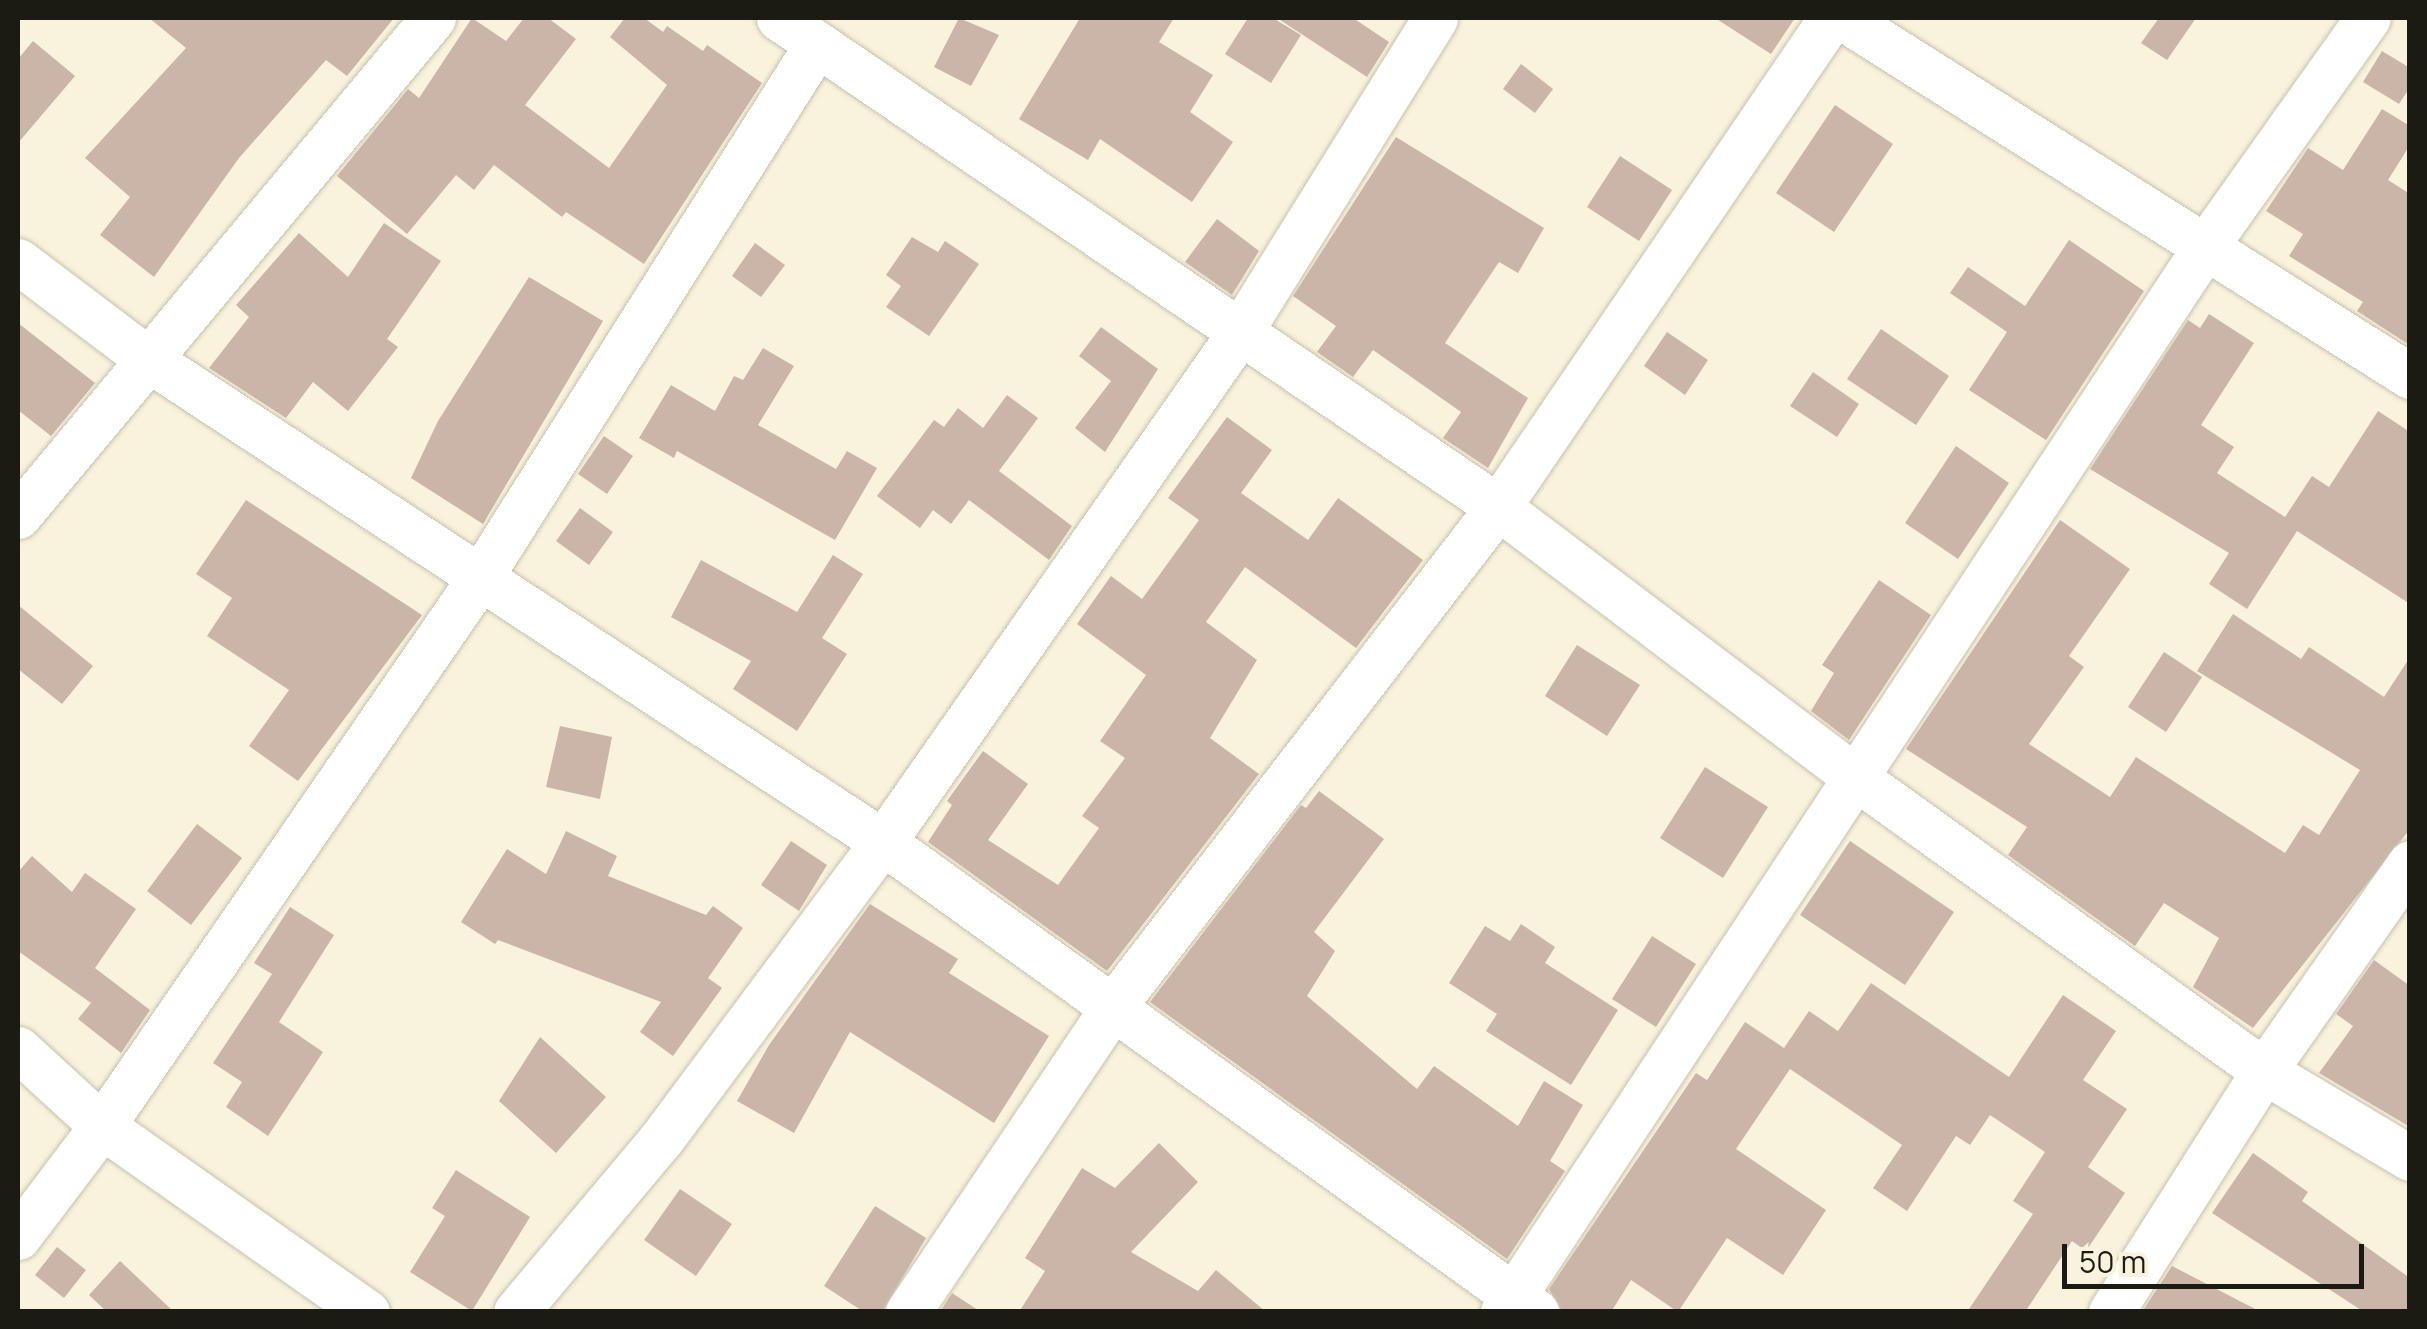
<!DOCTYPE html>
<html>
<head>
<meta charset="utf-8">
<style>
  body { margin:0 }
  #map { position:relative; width:2427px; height:1329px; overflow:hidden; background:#f9f3dd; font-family:Manrope,sans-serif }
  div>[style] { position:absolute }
  .building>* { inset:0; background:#cab5a8 }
  .roads { filter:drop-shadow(0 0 2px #c6c1ac) drop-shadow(0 0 2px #c6c1ac) }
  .street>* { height:45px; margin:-22.5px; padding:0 22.5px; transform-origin:22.5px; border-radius:22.5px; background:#fff }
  span { translate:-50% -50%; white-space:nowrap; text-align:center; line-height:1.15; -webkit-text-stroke:8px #f9f3dd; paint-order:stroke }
  .frame { position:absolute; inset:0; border:20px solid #1c1b13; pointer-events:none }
  .scale { position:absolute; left:2062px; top:1244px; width:302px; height:45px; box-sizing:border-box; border:5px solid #1c1b13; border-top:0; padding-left:12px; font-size:30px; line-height:35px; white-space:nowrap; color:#1c1b13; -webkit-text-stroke:8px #f9f3dd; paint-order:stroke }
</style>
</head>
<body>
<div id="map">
  <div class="building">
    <i style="clip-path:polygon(149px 18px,394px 18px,347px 76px,326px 60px,239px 158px,154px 277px,100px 235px,130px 197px,85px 158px,186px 48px)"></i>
    <i style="clip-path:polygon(472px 18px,506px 41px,524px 18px,548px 18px,576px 39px,525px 105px,609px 168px,667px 85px,610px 37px,625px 18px,644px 18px,663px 32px,667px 26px,703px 51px,707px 45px,762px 83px,644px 264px,566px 212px,562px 217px,494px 165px,474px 190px,456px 175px,407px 234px,337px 176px,408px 89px,419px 98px)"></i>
    <i style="clip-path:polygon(959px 18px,999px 35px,971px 86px,934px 67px)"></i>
    <i style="clip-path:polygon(1080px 18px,1174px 18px,1159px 42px,1213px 75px,1190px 112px,1233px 142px,1192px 202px,1100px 139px,1088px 160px,1019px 119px)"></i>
    <i style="clip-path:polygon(1248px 18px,1273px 18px,1301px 35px,1271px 83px,1225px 54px)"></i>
    <i style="clip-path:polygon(1277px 18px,1353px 18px,1389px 42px,1367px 77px)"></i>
    <i style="clip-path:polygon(1715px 18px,1795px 18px,1771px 54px)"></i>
    <i style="clip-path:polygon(2159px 18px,2196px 18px,2167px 60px,2141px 43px)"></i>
    <i style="clip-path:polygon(33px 41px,75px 76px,18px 143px,18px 59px)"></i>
    <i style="clip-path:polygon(2382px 51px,2410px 68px,2410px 87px,2399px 104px,2363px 82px)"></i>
    <i style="clip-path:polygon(1521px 64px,1553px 89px,1535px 113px,1503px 89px)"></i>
    <i style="clip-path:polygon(1835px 105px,1893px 144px,1834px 232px,1776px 193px)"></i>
    <i style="clip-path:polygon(2382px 109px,2410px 126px,2410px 145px,2388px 180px,2410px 194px,2408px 344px,2357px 311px,2363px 302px,2289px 256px,2303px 234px,2266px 211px,2308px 148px,2343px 170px)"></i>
    <i style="clip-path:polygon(1396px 137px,1544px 228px,1518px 273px,1499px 262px,1445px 343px,1528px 398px,1488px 468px,1443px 438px,1461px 412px,1373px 350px,1353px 377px,1317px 352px,1336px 326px,1293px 296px)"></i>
    <i style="clip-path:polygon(1620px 156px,1672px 190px,1639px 241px,1587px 207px)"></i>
    <i style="clip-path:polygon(1217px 219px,1259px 251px,1232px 295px,1185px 262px)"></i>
    <i style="clip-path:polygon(384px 223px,441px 261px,387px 339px,398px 347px,348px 411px,313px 382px,286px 418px,209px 368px,249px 317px,236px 305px,299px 233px,348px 277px)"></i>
    <i style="clip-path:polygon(912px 237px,938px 252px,945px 241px,979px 264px,929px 336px,886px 307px,901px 286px,886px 275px)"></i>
    <i style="clip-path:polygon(2069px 240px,2144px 291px,2046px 440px,1969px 390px,2007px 332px,1950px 293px,1968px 267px,2025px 306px)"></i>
    <i style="clip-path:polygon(755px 243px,785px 265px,761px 297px,732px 276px)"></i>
    <i style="clip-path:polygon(529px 277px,603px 321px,483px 524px,411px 478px,438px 421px)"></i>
    <i style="clip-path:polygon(2209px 314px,2254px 343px,2201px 425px,2234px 447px,2217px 473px,2285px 517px,2312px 476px,2329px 487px,2378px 411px,2410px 432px,2410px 604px,2297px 531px,2247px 609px,2209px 584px,2229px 553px,2090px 469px,2188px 320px,2200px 328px)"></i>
    <i style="clip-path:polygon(18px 323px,95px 383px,51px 436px,18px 410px)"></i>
    <i style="clip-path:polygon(1101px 327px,1158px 369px,1105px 452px,1075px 428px,1111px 381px,1079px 356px)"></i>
    <i style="clip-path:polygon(1881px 329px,1949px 376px,1916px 425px,1847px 379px)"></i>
    <i style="clip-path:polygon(1667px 332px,1708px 360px,1685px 395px,1644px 366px)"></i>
    <i style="clip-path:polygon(763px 348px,794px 366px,758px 425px,836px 469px,847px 451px,877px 468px,835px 540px,677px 451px,674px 458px,639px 438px,671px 385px,715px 411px,734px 376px,743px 380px)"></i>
    <i style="clip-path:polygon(1813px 372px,1859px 404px,1837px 437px,1790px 406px)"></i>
    <i style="clip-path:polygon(1007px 395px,1038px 418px,999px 471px,1072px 526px,1049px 560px,969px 500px,951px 524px,933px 510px,920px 528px,877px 496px,934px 420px,944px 427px,958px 408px,983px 428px)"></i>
    <i style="clip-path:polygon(1227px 417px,1272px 450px,1241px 493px,1308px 540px,1338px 498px,1423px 560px,1356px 648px,1245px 567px,1206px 622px,1257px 660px,1210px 738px,1259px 774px,1107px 971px,928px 842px,952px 805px,947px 801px,983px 751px,1028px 784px,988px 840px,1058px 885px,1099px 828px,1082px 816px,1125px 758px,1100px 741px,1146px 675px,1077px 624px,1111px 576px,1142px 599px,1199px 520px,1168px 498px)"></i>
    <i style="clip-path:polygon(604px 436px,633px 456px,607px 494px,578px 474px)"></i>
    <i style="clip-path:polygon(1956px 446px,2009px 483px,1958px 559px,1905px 523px)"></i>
    <i style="clip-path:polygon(246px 500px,422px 615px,298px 781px,249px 746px,289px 690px,207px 636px,232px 598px,196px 574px)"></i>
    <i style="clip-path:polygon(580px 508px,613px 532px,589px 565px,556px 541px)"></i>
    <i style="clip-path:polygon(2060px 520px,2130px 569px,2069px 656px,2084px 667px,2029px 744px,2110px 797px,2136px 757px,2285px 853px,2303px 825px,2319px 835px,2360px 770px,2197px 671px,2233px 614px,2301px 659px,2309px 647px,2384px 697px,2410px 657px,2410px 829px,2253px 1028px,2193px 987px,2219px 938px,2164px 903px,2135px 946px,2008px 855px,2027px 827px,1906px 749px)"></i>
    <i style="clip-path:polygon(833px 555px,863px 574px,822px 638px,847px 654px,797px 731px,733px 689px,751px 661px,671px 617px,701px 560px,797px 612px)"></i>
    <i style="clip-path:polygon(1879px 580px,1931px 615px,1849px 740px,1811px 711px,1834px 673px,1822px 665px)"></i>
    <i style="clip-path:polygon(18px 605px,93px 666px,62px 704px,18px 669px)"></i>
    <i style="clip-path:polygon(1577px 645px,1640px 685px,1607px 736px,1545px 696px)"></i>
    <i style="clip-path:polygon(2164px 652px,2202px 677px,2166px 732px,2128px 707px)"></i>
    <i style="clip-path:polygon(560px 726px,612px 737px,600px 799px,546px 787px)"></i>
    <i style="clip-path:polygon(1705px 767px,1768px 807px,1723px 878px,1660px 838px)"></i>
    <i style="clip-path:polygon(1319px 791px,1384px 839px,1314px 932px,1335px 951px,1307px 996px,1417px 1089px,1434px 1066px,1518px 1126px,1544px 1081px,1583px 1105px,1550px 1161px,1565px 1171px,1507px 1259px,1150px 1002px,1301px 805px,1306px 808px)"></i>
    <i style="clip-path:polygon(197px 824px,242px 858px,191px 925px,147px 891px)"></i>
    <i style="clip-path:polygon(566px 831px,617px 856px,608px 876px,706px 915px,713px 906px,743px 928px,708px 978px,722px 988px,673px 1056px,640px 1032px,661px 1002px,498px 940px,495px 944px,461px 922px,507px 849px,546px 874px)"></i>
    <i style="clip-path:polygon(791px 841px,827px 865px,799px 911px,761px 885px)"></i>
    <i style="clip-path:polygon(1850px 841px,1954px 912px,1905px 985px,1800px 915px)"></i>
    <i style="clip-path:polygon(32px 856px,72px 892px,85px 873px,136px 909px,95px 968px,150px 1010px,121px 1053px,78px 1019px,91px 1003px,18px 951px,18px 872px)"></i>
    <i style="clip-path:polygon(870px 904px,958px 959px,949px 973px,1049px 1036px,994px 1123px,850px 1032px,794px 1133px,737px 1101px,769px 1045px)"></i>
    <i style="clip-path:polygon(290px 907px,334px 935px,279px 1022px,323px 1052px,268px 1136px,226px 1107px,242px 1082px,213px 1063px,272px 974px,254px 963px)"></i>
    <i style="clip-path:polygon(1521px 924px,1555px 947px,1545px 963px,1618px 1010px,1571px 1085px,1486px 1031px,1497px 1014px,1449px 983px,1485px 926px,1510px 941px)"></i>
    <i style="clip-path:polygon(1652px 936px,1696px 964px,1656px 1027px,1612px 999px)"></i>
    <i style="clip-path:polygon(2374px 960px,2410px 986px,2410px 1127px,2319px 1073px,2353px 1026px,2336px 1014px)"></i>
    <i style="clip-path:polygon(1871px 983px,2009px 1077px,2063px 995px,2116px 1031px,2083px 1080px,2127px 1109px,2088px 1167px,2125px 1193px,2086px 1251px,2072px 1241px,2025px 1312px,1967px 1312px,2033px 1214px,2013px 1201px,2045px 1152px,1990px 1115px,1970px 1145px,1956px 1136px,1907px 1211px,1873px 1188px,1902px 1145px,1790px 1069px,1736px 1149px,1826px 1210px,1783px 1275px,1727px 1238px,1678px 1312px,1631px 1280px,1611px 1312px,1562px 1312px,1549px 1289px,1696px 1073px,1707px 1080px,1745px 1022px,1784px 1048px,1809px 1011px,1838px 1031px)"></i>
    <i style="clip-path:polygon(540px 1037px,606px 1097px,556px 1153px,499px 1101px)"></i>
    <i style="clip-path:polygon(1159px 1143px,1198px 1182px,1131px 1252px,1198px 1291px,1216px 1270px,1266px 1312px,1019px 1312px,1045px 1271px,1025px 1258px,1082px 1168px,1115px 1188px)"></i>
    <i style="clip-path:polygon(2253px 1153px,2308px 1192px,2302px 1201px,2410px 1278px,2410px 1312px,2364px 1312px,2212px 1213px)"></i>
    <i style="clip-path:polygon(456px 1170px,530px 1217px,472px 1311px,410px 1272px,445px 1216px,432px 1208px)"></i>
    <i style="clip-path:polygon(680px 1189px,732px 1224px,696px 1276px,644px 1240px)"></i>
    <i style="clip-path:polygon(875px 1206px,926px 1238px,882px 1312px,864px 1312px,824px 1286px)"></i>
    <i style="clip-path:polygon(57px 1247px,86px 1270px,64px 1298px,35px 1275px)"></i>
    <i style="clip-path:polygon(120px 1261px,174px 1312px,107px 1312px,89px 1295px)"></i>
    <i style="clip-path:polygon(2172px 1266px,2261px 1312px,2142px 1312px)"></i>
    <i style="clip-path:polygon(952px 1293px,981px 1312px,940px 1312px)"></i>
  </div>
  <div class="roads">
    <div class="street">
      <i style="left:779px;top:18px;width:870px;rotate:34.22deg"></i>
      <i style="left:1498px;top:507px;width:448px;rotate:37.1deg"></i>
      <i style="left:1855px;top:777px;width:504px;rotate:35.71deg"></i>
      <i style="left:2264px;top:1071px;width:170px;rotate:30.8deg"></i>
      <i style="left:1843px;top:18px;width:671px;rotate:32.27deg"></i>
      <i style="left:18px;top:261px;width:159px;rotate:37.1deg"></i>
      <i style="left:145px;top:357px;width:883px;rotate:33.31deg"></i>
      <i style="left:883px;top:842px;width:805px;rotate:35.74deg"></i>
      <i style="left:18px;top:516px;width:648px;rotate:-50.19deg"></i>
      <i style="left:18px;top:1049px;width:114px;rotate:42.5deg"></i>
      <i style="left:102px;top:1126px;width:324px;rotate:35.1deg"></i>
      <i style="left:18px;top:1237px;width:139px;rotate:-52.9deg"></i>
      <i style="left:102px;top:1126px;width:664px;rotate:-55.42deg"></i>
      <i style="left:479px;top:579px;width:631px;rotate:-57.7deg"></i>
      <i style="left:516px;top:1312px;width:227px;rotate:-50deg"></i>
      <i style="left:662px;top:1138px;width:369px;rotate:-53.3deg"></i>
      <i style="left:883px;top:842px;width:619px;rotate:-55deg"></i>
      <i style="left:1238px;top:335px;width:373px;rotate:-58.1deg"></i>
      <i style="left:908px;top:1312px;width:370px;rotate:-56.1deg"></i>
      <i style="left:1114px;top:1005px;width:629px;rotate:-52.36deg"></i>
      <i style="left:1498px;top:507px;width:592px;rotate:-55.75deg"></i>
      <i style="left:1503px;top:1312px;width:1276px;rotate:-56.61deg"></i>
      <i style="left:2205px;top:247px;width:281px;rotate:-54.6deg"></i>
      <i style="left:2111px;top:1312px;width:285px;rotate:-57.6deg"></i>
      <i style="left:2264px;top:1071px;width:254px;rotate:-54.9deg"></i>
    </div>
  </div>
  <div class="frame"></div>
  <div class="scale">50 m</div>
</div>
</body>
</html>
